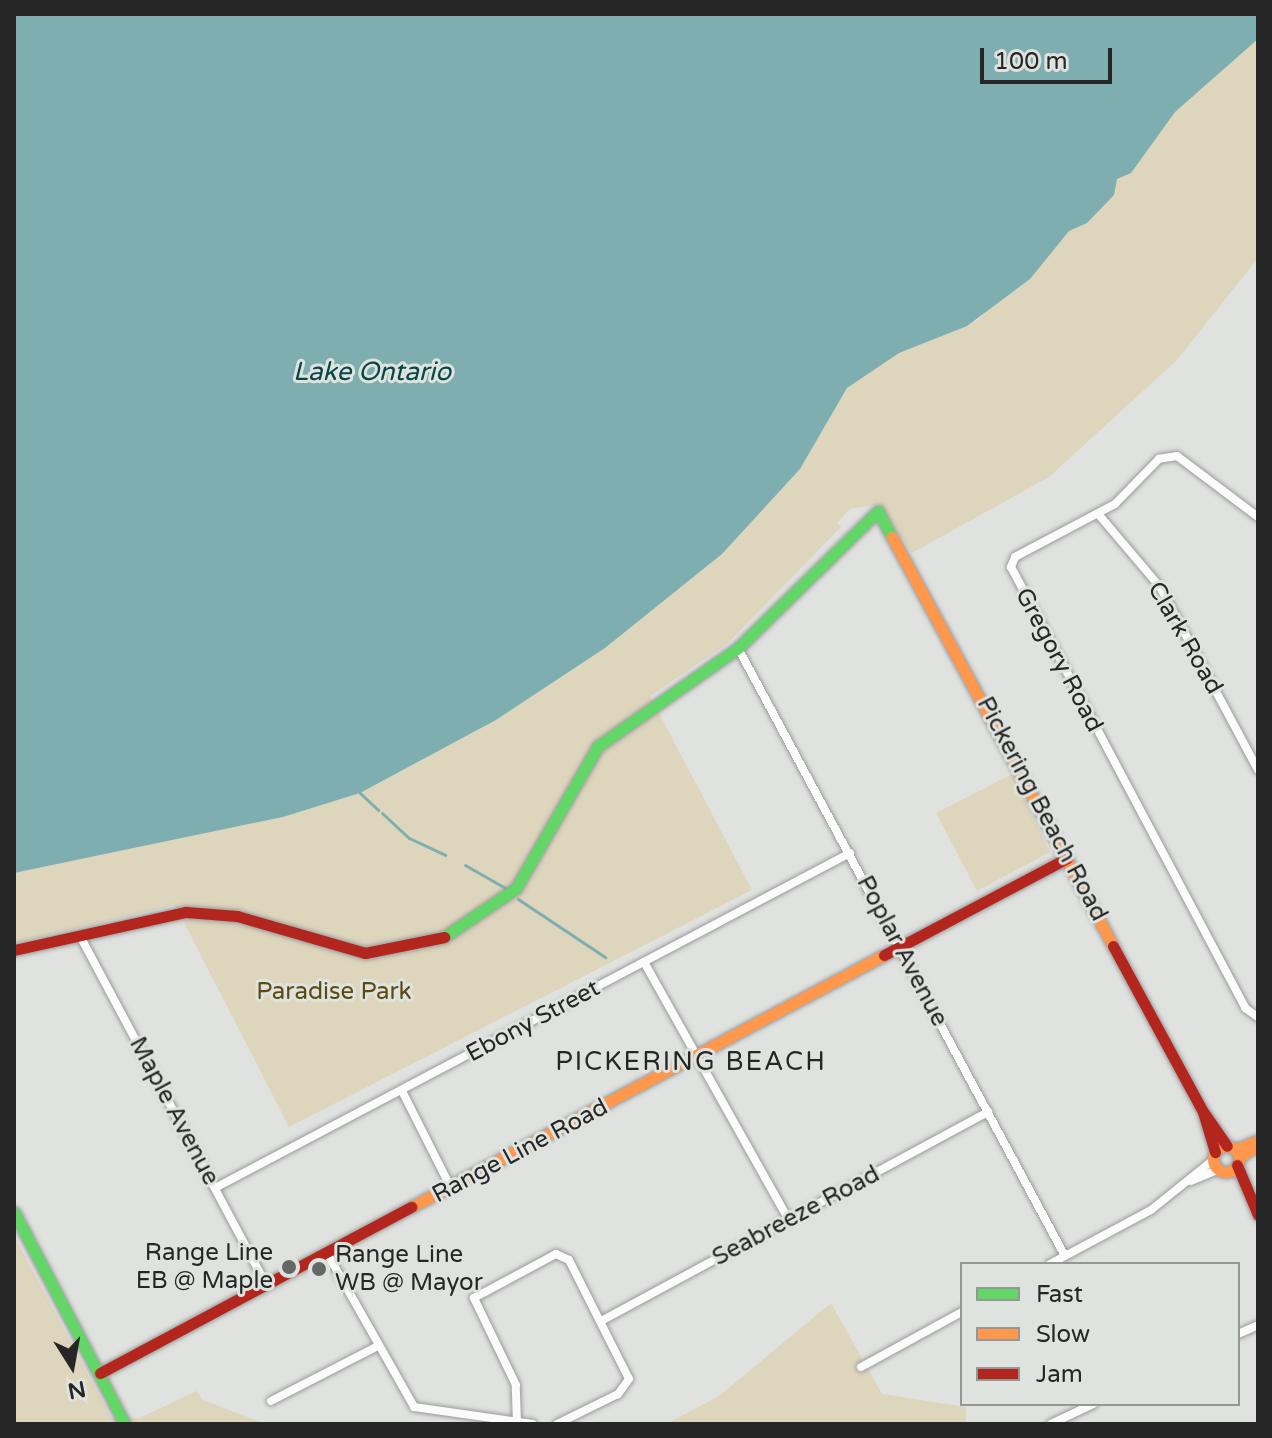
<!DOCTYPE html>
<html>
<head>
<meta charset="utf-8">
<style>
  body { margin:0 }
  #map { position:relative; width:1272px; height:1438px; overflow:hidden; background:#e0e2e0; font-family:"Varela Round",sans-serif }
  div>[style] { position:absolute }
  .green>* { inset:0; background:#ded5bd }
  .water>* { inset:0; background:#7faeb0 }
  .stream>* { height:3px; margin:-1.5px; padding:0 1.5px; transform-origin:1.5px; border-radius:1.5px; background:#7faeb0 }
  .roads { filter:drop-shadow(0 0 2px #9a9b9a) drop-shadow(0 0 2px #9a9b9a) }
  .street>* { height:8px; margin:-4px; padding:0 4px; transform-origin:4px; border-radius:4px; background:#fafbfa }
  .fast>* { height:11px; margin:-5.5px; padding:0 5.5px; transform-origin:5.5px; border-radius:5.5px; background:#63d668 }
  .slow>* { height:11px; margin:-5.5px; padding:0 5.5px; transform-origin:5.5px; border-radius:5.5px; background:#ff974d }
  .slow>.ring { margin:-5.5px; padding:0; box-sizing:content-box; background:none; border:11px solid #ff974d; border-radius:50% }
  .jam>* { height:11px; margin:-5.5px; padding:0 5.5px; transform-origin:5.5px; border-radius:5.5px; background:#b3261e }
  .dots>* { width:22px; height:22px; translate:-50% -50%; box-sizing:border-box; border:4px solid #dfe3df; border-radius:50% }
  span { translate:-50% -50%; white-space:nowrap; text-align:center; line-height:1.15; -webkit-text-stroke:6px #dfe3df; paint-order:stroke }
  .street-label { font-size:24px; color:#252625 }
  .park-label { font-size:24px; color:#5d4a0f }
  .poi-label { font-size:24px; color:#252625 }
  .right { translate:-100% -50%; text-align:right }
  .left { translate:0 -50%; text-align:left }
  .water-label { font-size:26px; color:#074649; font-style:italic }
  .neighbourhood-label { font-size:26px; color:#252625; letter-spacing:2px }
  .frame { position:absolute; inset:0; border:16px solid #252625; pointer-events:none }
  .legend { position:absolute; left:960px; top:1262px; width:280px; height:144px; box-sizing:border-box; background:#dfe3df; border:2px solid #959795; margin:0; padding:10px 14px; list-style:none; font-size:24px; color:#252625 }
  .legend li { display:flex; align-items:center; gap:16px; height:40px }
  .legend b { width:40px; border:2px solid #959795 }
  .north { position:absolute; left:32px; top:1326px; width:80px; height:80px; -webkit-text-stroke:6px #dfe3df; paint-order:stroke; rotate:169deg; font-size:22px; font-weight:700; line-height:32px; text-align:center; color:#252625 }
  .north::after { content:''; display:block; margin:auto; width:28px; height:36px; background:#252625; clip-path:polygon(50% 0,100% 100%,50% 72%,0 100%) }
  .scale { position:absolute; left:980px; top:48px; width:132px; height:36px; box-sizing:border-box; border:4px solid #252625; border-top:0; padding-left:10px; font-size:24px; line-height:28px; white-space:nowrap; color:#252625; -webkit-text-stroke:6px #dfe3df; paint-order:stroke }
</style>
</head>
<body>
<div id="map">
  <div class="green">
    <i style="clip-path:polygon(1258px 33px,1258px 258px,1177px 360px,1049px 477px,912px 553px,880px 504px,850px 509px,837px 523px,841px 527px,727px 644px,650px 696px,752px 890px,289px 1127px,175px 905px,14px 943px,14px 873px,283px 817px,360px 793px,496px 720px,605px 648px,722px 554px,800px 469px,847px 388px,885px 353px,978px 320px,1154px 128px)"></i>
    <i style="clip-path:polygon(1012px 774px,1050px 852px,977px 891px,936px 813px)"></i>
    <i style="clip-path:polygon(14px 1236px,111px 1418px,139px 1418px,197px 1391px,203px 1400px,266px 1424px,14px 1424px)"></i>
    <i style="clip-path:polygon(831px 1303px,882px 1394px,966px 1407px,966px 1424px,666px 1424px,719px 1396px)"></i>
  </div>
  <div class="water">
    <i style="clip-path:polygon(14px 14px,1258px 14px,1258px 39px,1175px 112px,1131px 173px,1117px 179px,1114px 195px,1087px 223px,1069px 231px,1030px 279px,967px 326px,899px 353px,847px 388px,800px 469px,722px 554px,605px 648px,496px 720px,360px 793px,283px 817px,14px 873px)"></i>
  </div>
  <div class="stream">
    <i style="left:360px;top:793px;width:25px;rotate:43deg"></i>
    <i style="left:382px;top:813px;width:37px;rotate:43deg"></i>
    <i style="left:409px;top:838px;width:40px;rotate:25deg"></i>
    <i style="left:465px;top:865px;width:48px;rotate:29.7deg"></i>
    <i style="left:518px;top:899px;width:105px;rotate:33.7deg"></i>
  </div>
  <div class="roads">
    <div class="street">
      <i style="left:1099px;top:515px;width:94px;rotate:49.7deg"></i>
      <i style="left:1160px;top:587px;width:208px;rotate:61.8deg"></i>
      <i style="left:1258px;top:517px;width:101px;rotate:-143deg"></i>
      <i style="left:1177px;top:456px;width:18px;rotate:171deg"></i>
      <i style="left:1159px;top:459px;width:63px;rotate:134.4deg"></i>
      <i style="left:1115px;top:504px;width:113px;rotate:152.1deg"></i>
      <i style="left:1015px;top:557px;width:11px;rotate:112deg"></i>
      <i style="left:1011px;top:567px;width:499px;rotate:62deg"></i>
      <i style="left:1245px;top:1008px;width:16px;rotate:35deg"></i>
      <i style="left:738px;top:648px;width:690px;rotate:61.73deg"></i>
      <i style="left:80px;top:936px;width:397px;rotate:61.9deg"></i>
      <i style="left:644px;top:962px;width:295px;rotate:60.7deg"></i>
      <i style="left:402px;top:1091px;width:109px;rotate:63.2deg"></i>
      <i style="left:1191px;top:1181px;width:30px;rotate:-23deg"></i>
      <i style="left:215px;top:1188px;width:718px;rotate:-27.81deg"></i>
      <i style="left:327px;top:1253px;width:177px;rotate:60.5deg"></i>
      <i style="left:414px;top:1407px;width:120px;rotate:8.1deg"></i>
      <i style="left:1050px;top:1264px;width:115px;rotate:-28.1deg"></i>
      <i style="left:1151px;top:1210px;width:80px;rotate:-38.9deg"></i>
      <i style="left:603px;top:1320px;width:438px;rotate:-28.4deg"></i>
      <i style="left:1238px;top:1334px;width:22px;rotate:-24deg"></i>
      <i style="left:861px;top:1367px;width:115px;rotate:-28.6deg"></i>
      <i style="left:271px;top:1401px;width:118px;rotate:-27.2deg"></i>
      <i style="left:517px;top:1423px;width:38px;rotate:-92deg"></i>
      <i style="left:516px;top:1385px;width:97px;rotate:-115.8deg"></i>
      <i style="left:474px;top:1298px;width:93px;rotate:-28.2deg"></i>
      <i style="left:556px;top:1254px;width:14px;rotate:25deg"></i>
      <i style="left:569px;top:1260px;width:133px;rotate:63.2deg"></i>
      <i style="left:629px;top:1379px;width:19px;rotate:126deg"></i>
      <i style="left:618px;top:1394px;width:68px;rotate:153.8deg"></i>
      <i style="left:1051px;top:1424px;width:47px;rotate:-25.5deg"></i>
    </div>
    <div class="fast">
      <i style="left:444px;top:937px;width:87px;rotate:-34.2deg"></i>
      <i style="left:516px;top:888px;width:164px;rotate:-60deg"></i>
      <i style="left:598px;top:746px;width:171px;rotate:-35deg"></i>
      <i style="left:738px;top:648px;width:196px;rotate:-44.4deg"></i>
      <i style="left:878px;top:511px;width:30px;rotate:62deg"></i>
      <i style="left:14px;top:1212px;width:239px;rotate:62.4deg"></i>
    </div>
    <div class="slow">
      <i style="left:892px;top:537px;width:465px;rotate:61.6deg"></i>
      <i class="ring" style="left:1213px;top:1146px;width:15px;height:15px"></i>
      <i style="left:1235px;top:1150px;width:25px;rotate:-23deg"></i>
      <i style="left:1239px;top:1157px;width:22px;rotate:-32deg"></i>
      <i style="left:411px;top:1207px;width:536px;rotate:-28.05deg"></i>
    </div>
    <div class="jam">
      <i style="left:1113px;top:946px;width:189px;rotate:61.5deg"></i>
      <i style="left:1203px;top:1112px;width:42px;rotate:73.3deg"></i>
      <i style="left:14px;top:950px;width:176px;rotate:-12.5deg"></i>
      <i style="left:186px;top:912px;width:51px;rotate:4.5deg"></i>
      <i style="left:237px;top:916px;width:133px;rotate:16.1deg"></i>
      <i style="left:365px;top:953px;width:81px;rotate:-11.4deg"></i>
      <i style="left:884px;top:955px;width:207px;rotate:-27.9deg"></i>
      <i style="left:1204px;top:1113px;width:40px;rotate:55.1deg"></i>
      <i style="left:1237px;top:1165px;width:54px;rotate:67.2deg"></i>
      <i style="left:100px;top:1373px;width:353px;rotate:-28.1deg"></i>
    </div>
  </div>
  <div class="dots">
    <i style="left:289px;top:1267px;background:#666866"></i>
    <i style="left:319px;top:1269px;background:#666866"></i>
  </div>
  <div class="street-label">
    <span style="left:1185px;top:638px;rotate:60deg">Clark Road</span>
    <span style="left:1059px;top:660px;rotate:62deg">Gregory Road</span>
    <span style="left:1042px;top:809px;rotate:62deg">Pickering Beach Road</span>
    <span style="left:902px;top:951px;rotate:62deg">Poplar Avenue</span>
    <span style="left:533px;top:1021px;rotate:-28deg">Ebony Street</span>
    <span style="left:174px;top:1111px;rotate:62deg">Maple Avenue</span>
    <span style="left:520px;top:1151px;rotate:-28deg">Range Line Road</span>
    <span style="left:796px;top:1216px;rotate:-28deg">Seabreeze Road</span>
  </div>
  <div class="park-label">
    <span style="left:334px;top:992px">Paradise Park</span>
  </div>
  <div class="poi-label">
    <span class="right" style="left:273px;top:1267px">Range Line<br>EB @ Maple</span>
    <span class="left" style="left:335px;top:1269px">Range Line<br>WB @ Mayor</span>
  </div>
  <div class="water-label">
    <span style="left:372px;top:372px">Lake Ontario</span>
  </div>
  <div class="neighbourhood-label">
    <span style="left:691px;top:1062px">PICKERING BEACH</span>
  </div>
  <div class="frame"></div>
  <ul class="legend">
  <li><b style="height:10px;background:#63d668"></b>Fast</li>
  <li><b style="height:10px;background:#ff974d"></b>Slow</li>
  <li><b style="height:10px;background:#b3261e"></b>Jam</li>
  </ul>
  <div class="north">N</div>
  <div class="scale">100 m</div>
</div>
</body>
</html>
